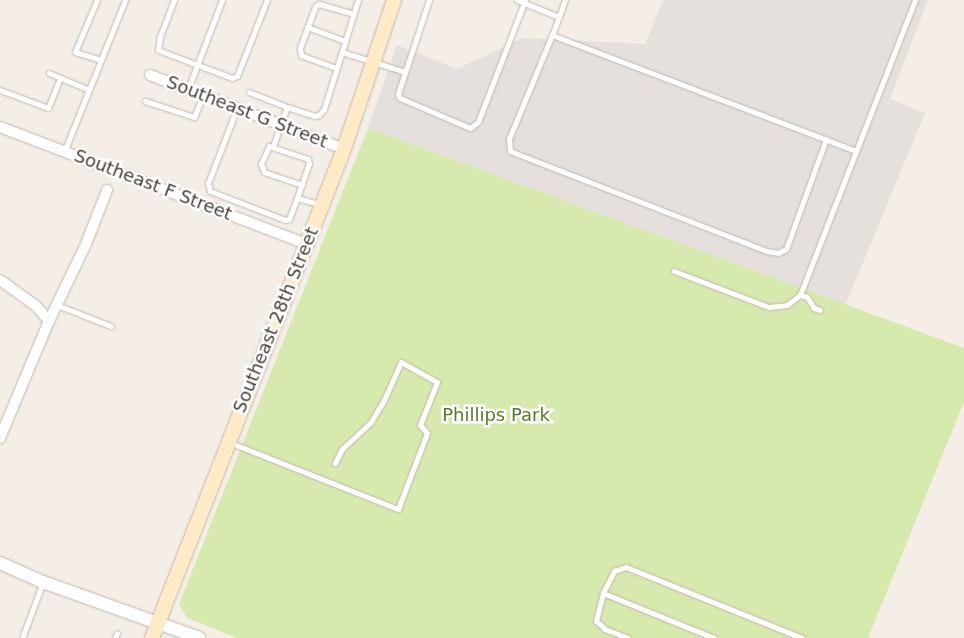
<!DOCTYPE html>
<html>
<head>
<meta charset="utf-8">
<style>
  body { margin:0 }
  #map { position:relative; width:964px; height:638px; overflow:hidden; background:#f4eee7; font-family:"DejaVu Sans",sans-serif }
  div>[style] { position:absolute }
  .industrial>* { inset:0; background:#e6e0dc }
  .green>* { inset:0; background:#d7eaae }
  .roads { filter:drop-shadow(0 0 1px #c3b8ac) drop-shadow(0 0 1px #c3b8ac) }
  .service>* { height:5px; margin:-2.5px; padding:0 2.5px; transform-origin:2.5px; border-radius:2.5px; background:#fff }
  .minor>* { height:10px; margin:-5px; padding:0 5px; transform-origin:5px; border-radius:5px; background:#fff }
  .tertiary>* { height:12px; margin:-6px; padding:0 6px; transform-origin:6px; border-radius:6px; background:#fff }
  .secondary>* { height:14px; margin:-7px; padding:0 7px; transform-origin:7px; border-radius:7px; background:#ffeac6 }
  span { translate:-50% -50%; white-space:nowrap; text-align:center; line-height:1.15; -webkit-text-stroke:5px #fff; paint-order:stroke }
  .street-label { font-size:18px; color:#483e36 }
  .park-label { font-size:18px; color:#527c26 }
</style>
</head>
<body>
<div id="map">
  <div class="industrial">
    <i style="clip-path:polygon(663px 0,928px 0,890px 99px,925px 113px,845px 306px,368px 128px,397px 45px,457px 69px,523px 38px,645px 44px)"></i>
  </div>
  <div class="green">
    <i style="clip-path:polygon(368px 128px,964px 348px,964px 402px,868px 638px,237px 638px,187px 618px,179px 604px)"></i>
  </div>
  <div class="roads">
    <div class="service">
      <i style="left:97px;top:0;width:56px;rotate:112.9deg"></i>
      <i style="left:75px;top:52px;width:27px;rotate:17deg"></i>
      <i style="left:174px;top:0;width:40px;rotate:111deg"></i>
      <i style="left:160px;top:37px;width:13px;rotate:99deg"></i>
      <i style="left:158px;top:50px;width:79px;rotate:20.7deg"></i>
      <i style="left:232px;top:78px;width:5px;rotate:-22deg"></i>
      <i style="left:237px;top:76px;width:82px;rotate:-68.5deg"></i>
      <i style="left:429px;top:0;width:99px;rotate:108.3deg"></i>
      <i style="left:398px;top:94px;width:4px;rotate:63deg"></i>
      <i style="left:400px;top:98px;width:76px;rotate:23.2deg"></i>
      <i style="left:470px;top:128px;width:10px;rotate:-37deg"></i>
      <i style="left:478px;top:122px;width:131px;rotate:-68.9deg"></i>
      <i style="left:517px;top:0;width:45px;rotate:22deg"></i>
      <i style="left:565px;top:0;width:37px;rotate:110deg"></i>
      <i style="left:552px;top:35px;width:325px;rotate:20.9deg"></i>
      <i style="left:307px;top:27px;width:40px;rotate:20.2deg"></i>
      <i style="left:552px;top:35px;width:113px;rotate:112.5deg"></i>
      <i style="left:509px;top:139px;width:12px;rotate:85deg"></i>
      <i style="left:510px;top:151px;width:276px;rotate:21.3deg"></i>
      <i style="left:767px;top:251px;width:11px;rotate:10deg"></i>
      <i style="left:778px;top:253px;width:9px;rotate:-27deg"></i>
      <i style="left:786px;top:249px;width:117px;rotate:-70deg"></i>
      <i style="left:342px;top:52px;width:66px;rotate:17.6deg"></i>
      <i style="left:336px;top:68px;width:37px;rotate:-160deg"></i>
      <i style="left:301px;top:55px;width:7px;rotate:-98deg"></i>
      <i style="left:300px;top:48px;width:44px;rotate:-69.9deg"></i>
      <i style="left:315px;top:7px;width:5px;rotate:-37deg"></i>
      <i style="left:319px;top:4px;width:35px;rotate:16deg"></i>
      <i style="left:49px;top:73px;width:43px;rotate:23deg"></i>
      <i style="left:188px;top:89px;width:95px;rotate:-69.1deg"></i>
      <i style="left:0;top:90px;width:51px;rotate:20.6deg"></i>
      <i style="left:48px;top:108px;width:32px;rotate:-68deg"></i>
      <i style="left:249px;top:92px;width:41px;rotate:21.5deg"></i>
      <i style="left:287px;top:107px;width:41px;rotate:109.7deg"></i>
      <i style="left:145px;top:101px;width:52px;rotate:18.1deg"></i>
      <i style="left:194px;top:117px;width:23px;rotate:-67deg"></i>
      <i style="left:287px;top:107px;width:28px;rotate:18deg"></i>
      <i style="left:314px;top:116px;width:5px;rotate:-11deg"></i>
      <i style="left:319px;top:115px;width:8px;rotate:-50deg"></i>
      <i style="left:324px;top:109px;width:114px;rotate:-72.7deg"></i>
      <i style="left:237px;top:108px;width:80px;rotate:111.1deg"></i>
      <i style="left:208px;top:183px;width:8px;rotate:76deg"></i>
      <i style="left:210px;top:191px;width:80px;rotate:21.1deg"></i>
      <i style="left:285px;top:220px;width:4px;rotate:-14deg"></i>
      <i style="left:289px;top:219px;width:22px;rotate:-69deg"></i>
      <i style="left:297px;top:198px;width:25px;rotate:16deg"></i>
      <i style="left:64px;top:152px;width:164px;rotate:-68.1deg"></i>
      <i style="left:297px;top:198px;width:36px;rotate:-71deg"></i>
      <i style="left:309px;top:164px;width:5px;rotate:-101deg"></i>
      <i style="left:308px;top:159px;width:41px;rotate:-161.6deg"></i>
      <i style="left:269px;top:146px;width:20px;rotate:114deg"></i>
      <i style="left:261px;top:164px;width:9px;rotate:69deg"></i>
      <i style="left:264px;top:172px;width:40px;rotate:18.9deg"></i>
      <i style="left:674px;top:271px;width:102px;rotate:20.8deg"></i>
      <i style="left:769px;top:307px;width:18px;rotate:-6deg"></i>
      <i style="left:787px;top:305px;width:16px;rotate:-38deg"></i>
      <i style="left:800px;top:295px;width:317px;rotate:-68.7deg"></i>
      <i style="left:800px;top:295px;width:7px;rotate:16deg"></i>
      <i style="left:807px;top:297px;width:13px;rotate:58deg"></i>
      <i style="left:814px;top:308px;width:6px;rotate:18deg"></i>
      <i style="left:57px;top:305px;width:58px;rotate:21.3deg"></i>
      <i style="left:231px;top:443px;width:180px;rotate:21.6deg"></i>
      <i style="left:398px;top:509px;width:81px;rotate:-69.1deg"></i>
      <i style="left:427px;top:433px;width:11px;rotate:-131deg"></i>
      <i style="left:420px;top:425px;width:46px;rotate:-68.4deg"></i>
      <i style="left:437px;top:382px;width:41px;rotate:-150.9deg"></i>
      <i style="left:401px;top:362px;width:42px;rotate:114.1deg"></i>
      <i style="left:384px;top:400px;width:26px;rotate:121deg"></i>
      <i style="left:371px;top:422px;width:40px;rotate:137deg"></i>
      <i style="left:342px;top:449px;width:16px;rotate:117deg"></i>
      <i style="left:603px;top:593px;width:120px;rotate:22.1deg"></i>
      <i style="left:22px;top:638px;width:60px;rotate:-69.4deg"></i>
      <i style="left:115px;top:638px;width:5px;rotate:-68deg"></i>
      <i style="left:628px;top:638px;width:25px;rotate:-159deg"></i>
      <i style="left:605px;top:629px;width:12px;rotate:-138deg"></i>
      <i style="left:596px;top:621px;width:29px;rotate:-76deg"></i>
      <i style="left:603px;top:593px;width:25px;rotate:-63deg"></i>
      <i style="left:614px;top:571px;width:13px;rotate:-18deg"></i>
      <i style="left:626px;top:567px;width:190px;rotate:22deg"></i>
    </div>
    <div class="minor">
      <i style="left:150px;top:75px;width:208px;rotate:20.9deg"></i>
      <i style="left:0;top:127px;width:329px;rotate:20.9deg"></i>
      <i style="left:0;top:280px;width:44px;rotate:35.8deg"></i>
      <i style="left:36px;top:306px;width:20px;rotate:49deg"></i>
      <i style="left:0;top:438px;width:127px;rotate:-67.3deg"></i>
      <i style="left:49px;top:321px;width:85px;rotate:-64.3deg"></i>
      <i style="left:86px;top:244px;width:58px;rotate:-68.7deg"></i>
    </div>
    <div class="tertiary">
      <i style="left:0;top:563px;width:47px;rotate:23.8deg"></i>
      <i style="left:43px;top:582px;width:166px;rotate:19.7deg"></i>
    </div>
    <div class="secondary">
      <i style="left:152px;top:638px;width:525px;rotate:-68.56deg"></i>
      <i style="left:344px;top:149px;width:157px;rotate:-71.4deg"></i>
    </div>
  </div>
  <div class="street-label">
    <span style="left:247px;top:112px;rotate:21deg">Southeast G Street</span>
    <span style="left:153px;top:185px;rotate:21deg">Southeast F Street</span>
    <span style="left:276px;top:320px;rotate:-68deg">Southeast 28th Street</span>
  </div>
  <div class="park-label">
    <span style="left:496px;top:415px">Phillips Park</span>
  </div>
</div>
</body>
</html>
